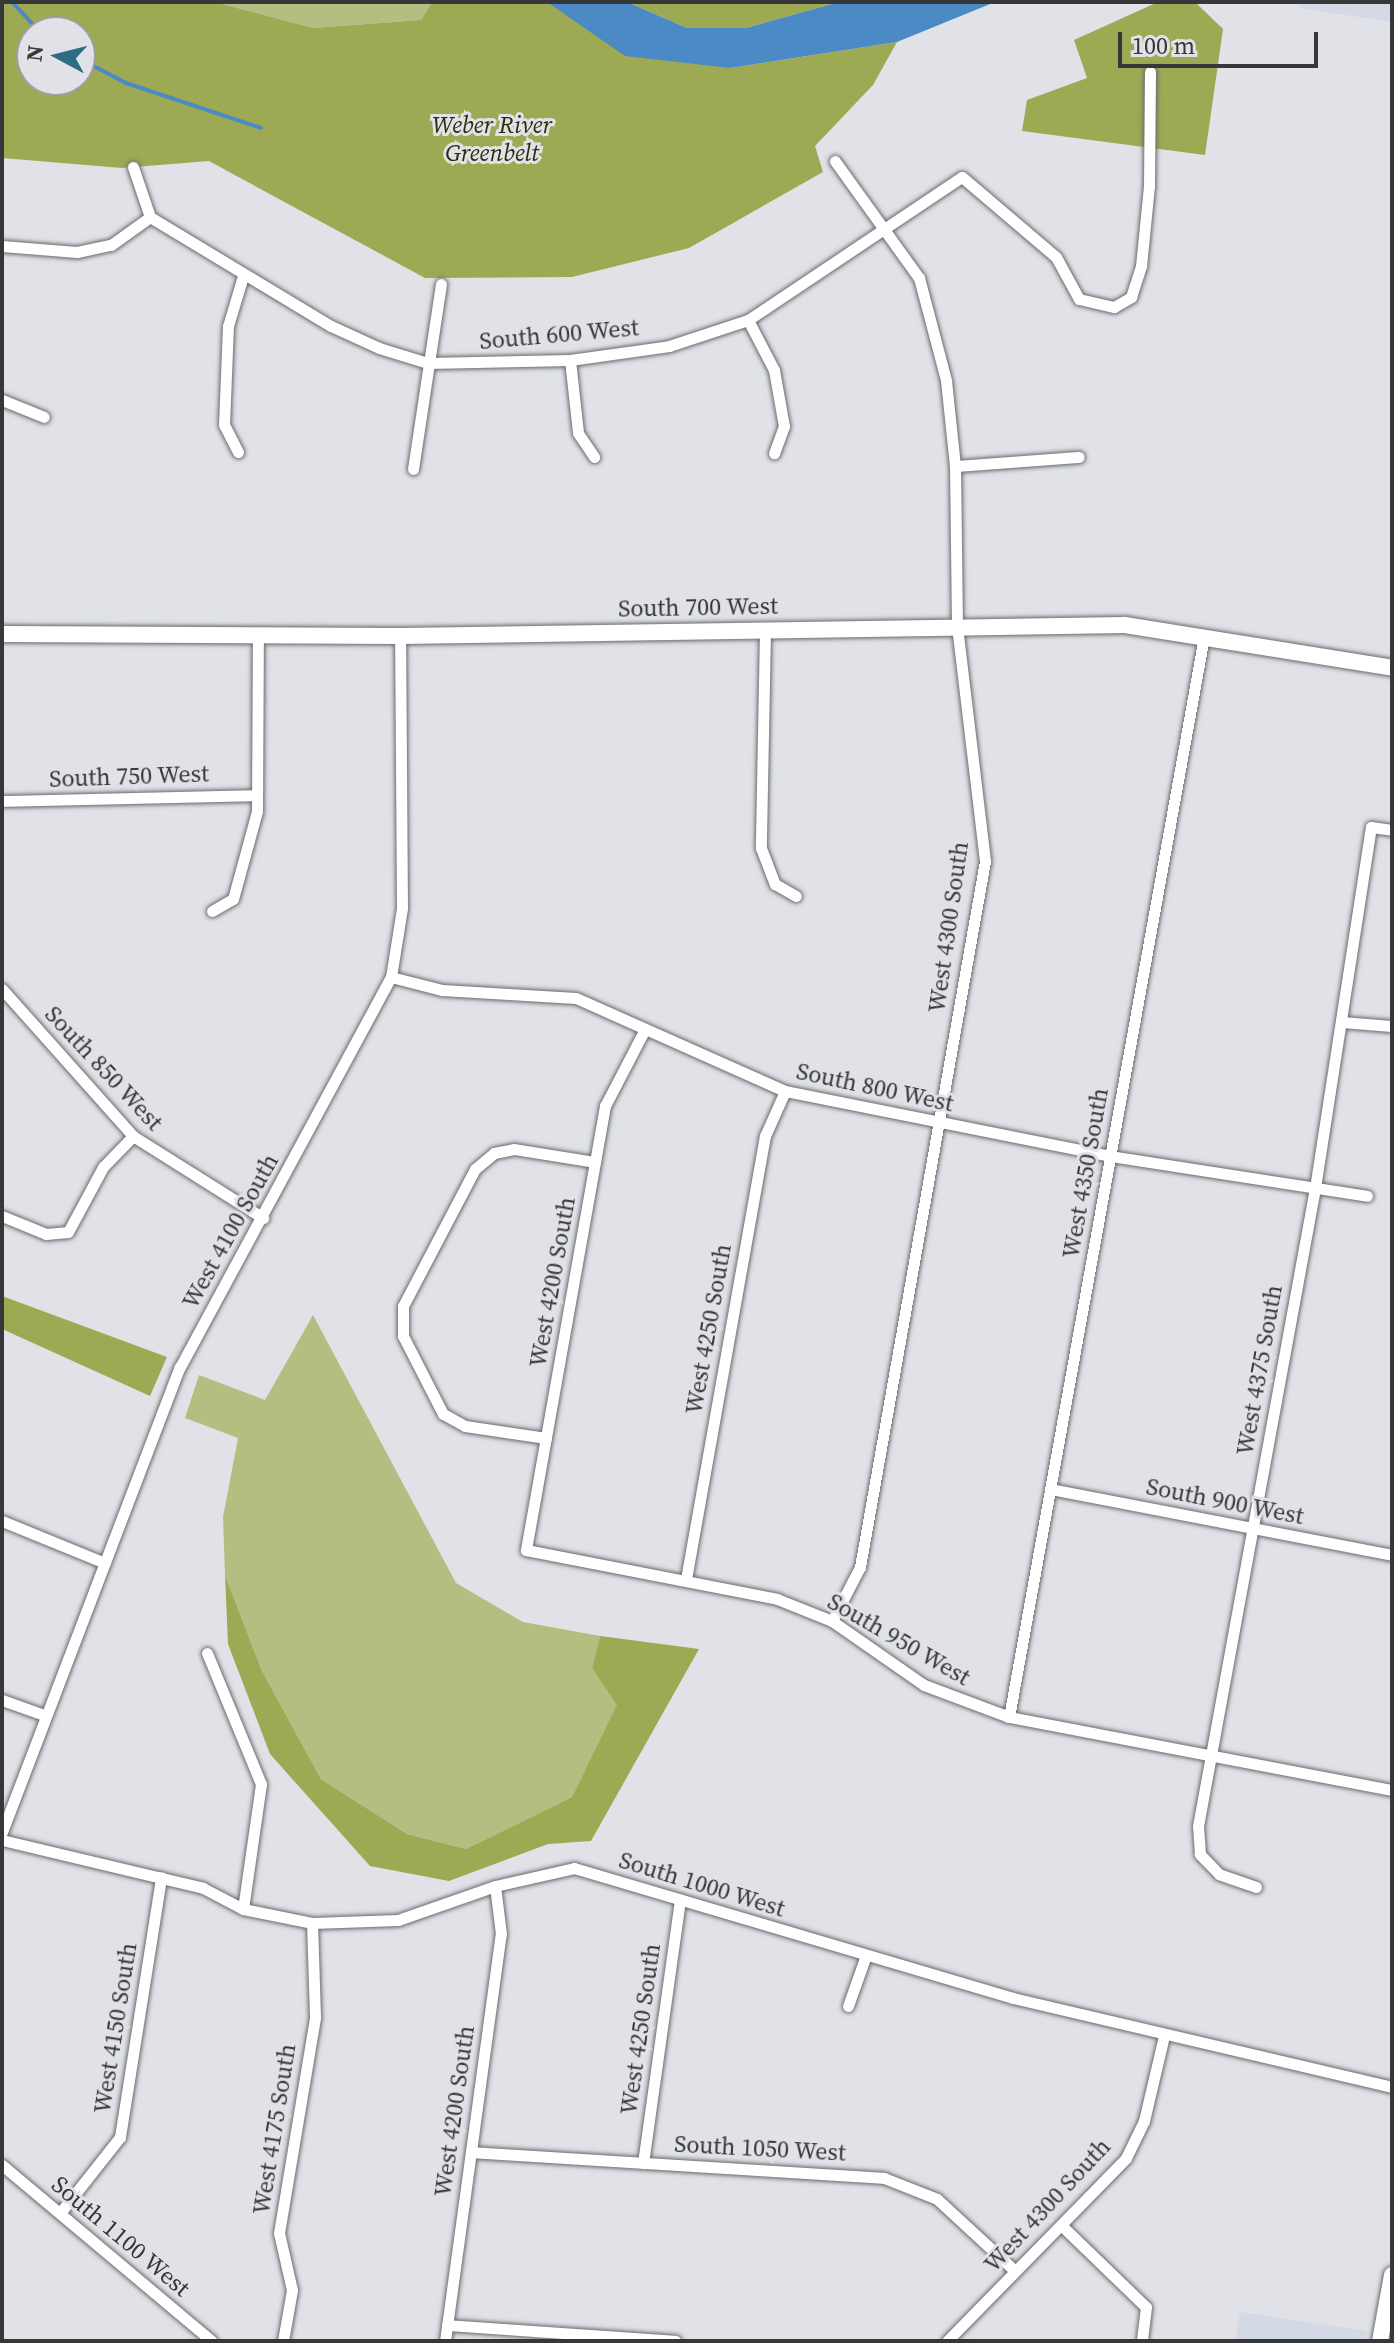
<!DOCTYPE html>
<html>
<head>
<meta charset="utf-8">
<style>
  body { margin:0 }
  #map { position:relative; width:1394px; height:2343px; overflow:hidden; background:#e0e2e7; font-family:"Source Serif 4",serif }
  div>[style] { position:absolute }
  .built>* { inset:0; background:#d3d9e5 }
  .green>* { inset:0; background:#b4be80 }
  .forest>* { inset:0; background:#9ea954 }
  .water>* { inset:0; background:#4b8ac5 }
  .stream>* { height:4px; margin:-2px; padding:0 2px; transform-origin:2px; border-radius:2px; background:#4b8ac5 }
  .roads { filter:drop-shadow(0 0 2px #696b6f) drop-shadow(0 0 2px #696b6f) }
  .street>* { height:11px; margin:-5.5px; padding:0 5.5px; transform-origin:5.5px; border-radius:5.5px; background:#fff }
  .secondary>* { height:16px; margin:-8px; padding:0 8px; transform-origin:8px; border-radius:8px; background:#fff }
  span { translate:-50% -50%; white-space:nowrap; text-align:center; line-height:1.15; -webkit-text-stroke:6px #e0e2e7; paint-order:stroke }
  .park-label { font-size:24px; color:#292e08; font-style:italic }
  .street-label { font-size:24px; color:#363739 }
  .frame { position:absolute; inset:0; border:4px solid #363739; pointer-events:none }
  .north { position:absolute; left:16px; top:16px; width:80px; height:80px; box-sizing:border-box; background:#e0e2e7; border:2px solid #9c9ea1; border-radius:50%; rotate:277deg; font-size:22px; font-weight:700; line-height:32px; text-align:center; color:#363739 }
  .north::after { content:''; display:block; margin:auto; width:28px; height:36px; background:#2e6c82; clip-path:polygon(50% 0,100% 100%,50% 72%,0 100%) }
  .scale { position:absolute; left:1118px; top:32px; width:200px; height:36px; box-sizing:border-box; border:4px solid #363739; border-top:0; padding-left:10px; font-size:24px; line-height:28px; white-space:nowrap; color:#363739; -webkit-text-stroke:6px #e0e2e7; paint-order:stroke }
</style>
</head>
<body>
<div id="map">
  <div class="built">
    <i style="clip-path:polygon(1300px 2px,1392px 2px,1392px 22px,1299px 8px)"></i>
    <i style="clip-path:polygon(1240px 2312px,1367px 2331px,1365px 2341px,1235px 2341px)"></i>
  </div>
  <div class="green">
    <i style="clip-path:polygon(215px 2px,432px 2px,421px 20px,313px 28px)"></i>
    <i style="clip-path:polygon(313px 1315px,456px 1583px,523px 1622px,600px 1636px,592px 1668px,618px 1705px,572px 1797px,466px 1849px,407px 1834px,321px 1779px,262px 1671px,225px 1575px,223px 1517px,238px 1438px,185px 1418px,199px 1375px,265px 1400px)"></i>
  </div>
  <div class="forest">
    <i style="clip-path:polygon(evenodd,2px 2px,215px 2px,313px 28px,421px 20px,432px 2px,547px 2px,730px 68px,897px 42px,873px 85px,815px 146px,823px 172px,689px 248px,572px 277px,425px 278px,209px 161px,122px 168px,2px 158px,2px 2px,32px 32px,80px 32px,80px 80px,32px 80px,32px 32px)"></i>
    <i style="clip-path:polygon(627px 2px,839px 2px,746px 28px,687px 28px)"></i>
    <i style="clip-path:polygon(1158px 2px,1195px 2px,1223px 29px,1205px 155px,1022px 131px,1027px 100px,1087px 78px,1074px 40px)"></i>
    <i style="clip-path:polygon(2px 1296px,167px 1357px,150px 1396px,2px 1329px)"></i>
    <i style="clip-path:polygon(225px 1575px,262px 1671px,321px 1779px,407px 1834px,466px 1849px,572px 1797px,617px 1705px,592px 1668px,600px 1636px,699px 1649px,591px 1841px,548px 1844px,449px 1881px,370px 1866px,270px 1754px,228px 1644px)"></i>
  </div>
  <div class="water">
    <i style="clip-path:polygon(547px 2px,627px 2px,687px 28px,746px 28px,839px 2px,995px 2px,897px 42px,730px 68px,625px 56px)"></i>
  </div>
  <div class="stream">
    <i style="left:12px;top:2px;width:41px;rotate:47deg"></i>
    <i style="left:80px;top:59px;width:52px;rotate:27.6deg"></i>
    <i style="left:126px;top:83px;width:142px;rotate:18.4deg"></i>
  </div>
  <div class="roads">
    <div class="street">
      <i style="left:133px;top:167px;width:53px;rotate:71.2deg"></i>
      <i style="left:150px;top:217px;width:211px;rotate:31.1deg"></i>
      <i style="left:331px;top:326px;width:53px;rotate:24.6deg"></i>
      <i style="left:379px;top:348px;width:51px;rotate:17deg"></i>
      <i style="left:428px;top:363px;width:142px;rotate:-1.2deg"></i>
      <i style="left:570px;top:360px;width:100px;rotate:-8deg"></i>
      <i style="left:669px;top:346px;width:83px;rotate:-18.2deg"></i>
      <i style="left:748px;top:320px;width:257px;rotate:-33.8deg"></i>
      <i style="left:962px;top:177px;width:123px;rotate:40.4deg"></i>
      <i style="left:1056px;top:257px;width:48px;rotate:61.3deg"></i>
      <i style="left:1079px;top:299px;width:36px;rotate:13deg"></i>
      <i style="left:1114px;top:307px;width:20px;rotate:-30deg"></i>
      <i style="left:1131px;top:297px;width:33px;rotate:-72deg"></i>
      <i style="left:1141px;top:266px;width:80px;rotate:-84.3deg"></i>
      <i style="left:1149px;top:186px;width:114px;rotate:-89.5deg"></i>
      <i style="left:2px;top:246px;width:75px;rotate:4.6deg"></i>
      <i style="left:77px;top:252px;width:35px;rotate:-12deg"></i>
      <i style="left:111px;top:245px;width:48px;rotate:-35.7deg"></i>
      <i style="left:748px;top:320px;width:56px;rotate:62.5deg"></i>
      <i style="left:774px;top:370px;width:57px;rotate:79.9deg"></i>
      <i style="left:784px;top:426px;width:29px;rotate:110deg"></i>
      <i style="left:570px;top:360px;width:73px;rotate:83.7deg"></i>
      <i style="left:578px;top:433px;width:29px;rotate:56deg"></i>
      <i style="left:2px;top:400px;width:45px;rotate:22deg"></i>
      <i style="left:238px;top:452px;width:30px;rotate:-117deg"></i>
      <i style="left:224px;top:425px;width:99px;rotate:-87.7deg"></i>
      <i style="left:228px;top:326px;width:52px;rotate:-73.3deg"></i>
      <i style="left:955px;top:466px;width:124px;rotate:-4.2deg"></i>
      <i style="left:413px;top:469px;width:187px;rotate:-81.4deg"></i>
      <i style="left:765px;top:630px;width:218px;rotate:91.1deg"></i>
      <i style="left:761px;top:848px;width:39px;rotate:69deg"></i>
      <i style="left:775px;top:884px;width:24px;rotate:30deg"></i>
      <i style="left:2px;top:801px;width:255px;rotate:-1.3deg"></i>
      <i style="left:212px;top:911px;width:24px;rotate:-30deg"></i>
      <i style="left:233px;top:899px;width:91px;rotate:-74.7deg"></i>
      <i style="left:257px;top:811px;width:176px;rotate:-89.7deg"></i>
      <i style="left:391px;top:977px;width:53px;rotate:14.3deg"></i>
      <i style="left:442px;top:990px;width:134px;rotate:3.4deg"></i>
      <i style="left:576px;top:998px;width:229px;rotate:24deg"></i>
      <i style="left:785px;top:1091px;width:331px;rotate:11.3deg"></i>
      <i style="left:1110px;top:1156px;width:260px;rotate:8.8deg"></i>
      <i style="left:2px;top:989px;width:197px;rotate:48.3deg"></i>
      <i style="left:133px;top:1136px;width:154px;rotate:32.2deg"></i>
      <i style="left:1341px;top:1022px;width:51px;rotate:4.5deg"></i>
      <i style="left:645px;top:1029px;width:87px;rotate:117.5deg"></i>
      <i style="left:605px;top:1106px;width:451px;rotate:100.1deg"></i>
      <i style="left:526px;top:1550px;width:256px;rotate:11deg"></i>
      <i style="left:777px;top:1599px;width:59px;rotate:21.8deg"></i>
      <i style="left:832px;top:1621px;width:112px;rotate:34.8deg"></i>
      <i style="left:924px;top:1685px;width:91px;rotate:20.6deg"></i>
      <i style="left:1009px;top:1717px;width:390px;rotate:10.8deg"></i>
      <i style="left:2px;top:1216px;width:48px;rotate:22.2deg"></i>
      <i style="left:46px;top:1234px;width:22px;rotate:-5deg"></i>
      <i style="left:68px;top:1232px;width:74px;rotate:-61.7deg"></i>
      <i style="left:103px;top:1167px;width:43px;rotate:-45.9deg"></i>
      <i style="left:546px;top:1438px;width:82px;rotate:-171.6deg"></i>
      <i style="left:465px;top:1426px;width:25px;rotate:-151deg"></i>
      <i style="left:443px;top:1414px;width:88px;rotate:-117.1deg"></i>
      <i style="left:403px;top:1336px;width:30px;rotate:-90deg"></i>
      <i style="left:403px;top:1306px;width:155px;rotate:-62.3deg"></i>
      <i style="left:475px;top:1169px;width:25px;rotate:-40deg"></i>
      <i style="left:494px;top:1153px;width:20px;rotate:-11deg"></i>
      <i style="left:514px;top:1149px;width:82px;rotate:9.1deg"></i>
      <i style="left:1050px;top:1489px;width:348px;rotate:10.9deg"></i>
      <i style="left:2px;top:1521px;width:111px;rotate:22.2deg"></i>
      <i style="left:686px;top:1579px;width:450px;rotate:-79.9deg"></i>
      <i style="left:765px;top:1136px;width:49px;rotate:-66deg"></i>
      <i style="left:832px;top:1621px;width:61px;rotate:-62.6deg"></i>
      <i style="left:860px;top:1567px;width:717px;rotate:-79.96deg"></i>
      <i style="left:985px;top:861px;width:236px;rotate:-96.8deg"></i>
      <i style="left:957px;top:627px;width:161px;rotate:-90.7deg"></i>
      <i style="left:955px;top:466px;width:86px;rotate:-96deg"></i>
      <i style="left:946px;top:380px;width:106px;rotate:-104.8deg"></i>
      <i style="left:919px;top:278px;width:144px;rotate:-125.7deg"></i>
      <i style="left:207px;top:1653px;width:142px;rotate:67.6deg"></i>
      <i style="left:261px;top:1784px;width:126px;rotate:98.2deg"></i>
      <i style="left:2px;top:1700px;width:45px;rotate:19.7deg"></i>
      <i style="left:1009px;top:1717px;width:1097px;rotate:-79.77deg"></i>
      <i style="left:2px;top:1832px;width:498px;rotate:-69.1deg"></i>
      <i style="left:180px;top:1367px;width:443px;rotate:-61.6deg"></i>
      <i style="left:391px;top:977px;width:70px;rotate:-80.9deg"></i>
      <i style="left:402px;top:908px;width:272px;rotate:-90.4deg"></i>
      <i style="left:2px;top:1840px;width:207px;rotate:13.4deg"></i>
      <i style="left:203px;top:1888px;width:45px;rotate:27.7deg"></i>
      <i style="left:243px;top:1909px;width:70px;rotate:11.5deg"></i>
      <i style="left:312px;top:1923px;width:86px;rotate:-2deg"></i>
      <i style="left:398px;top:1920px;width:103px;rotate:-19.3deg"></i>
      <i style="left:495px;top:1886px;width:81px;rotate:-12.8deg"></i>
      <i style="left:574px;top:1868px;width:458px;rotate:16.5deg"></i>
      <i style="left:1013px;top:1998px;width:389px;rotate:13.2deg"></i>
      <i style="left:1256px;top:1887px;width:39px;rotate:-161deg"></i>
      <i style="left:1219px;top:1874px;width:28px;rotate:-134deg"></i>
      <i style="left:1200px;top:1854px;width:28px;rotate:-94deg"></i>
      <i style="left:1198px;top:1826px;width:649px;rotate:-79.61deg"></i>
      <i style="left:1315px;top:1188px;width:365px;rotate:-81.2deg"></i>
      <i style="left:1371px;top:827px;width:21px;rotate:8deg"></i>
      <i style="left:848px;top:2006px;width:51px;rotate:-70.5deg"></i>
      <i style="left:471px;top:2152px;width:414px;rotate:3.6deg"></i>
      <i style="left:884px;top:2178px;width:57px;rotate:21.6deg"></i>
      <i style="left:937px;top:2199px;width:106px;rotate:42.7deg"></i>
      <i style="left:643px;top:2163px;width:266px;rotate:-82deg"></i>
      <i style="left:2px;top:2165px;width:274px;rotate:40deg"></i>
      <i style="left:60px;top:2213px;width:97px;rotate:-51.7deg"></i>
      <i style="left:120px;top:2137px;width:263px;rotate:-81deg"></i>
      <i style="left:1061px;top:2225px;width:118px;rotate:44deg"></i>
      <i style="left:1146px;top:2307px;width:34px;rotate:97deg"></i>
      <i style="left:447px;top:2325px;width:229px;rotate:4deg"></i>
      <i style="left:283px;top:2341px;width:52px;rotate:-80deg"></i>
      <i style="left:292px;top:2290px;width:58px;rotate:-102.8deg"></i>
      <i style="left:279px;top:2233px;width:219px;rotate:-80.5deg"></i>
      <i style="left:315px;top:2017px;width:94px;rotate:-91.8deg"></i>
      <i style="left:445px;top:2341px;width:411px;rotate:-82.2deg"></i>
      <i style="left:501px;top:1934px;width:48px;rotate:-97.1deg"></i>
      <i style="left:947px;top:2341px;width:256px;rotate:-45.6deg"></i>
      <i style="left:1126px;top:2158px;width:41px;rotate:-64.1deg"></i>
      <i style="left:1144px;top:2121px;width:87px;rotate:-76.8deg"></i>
    </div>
    <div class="secondary">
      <i style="left:2px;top:634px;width:398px;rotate:0.3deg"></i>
      <i style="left:400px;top:636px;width:725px;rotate:-0.87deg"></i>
      <i style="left:1125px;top:625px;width:270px;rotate:9.1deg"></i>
      <i style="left:1380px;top:2341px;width:67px;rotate:-79.7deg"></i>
    </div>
  </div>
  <div class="park-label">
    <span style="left:492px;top:139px">Weber River<br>Greenbelt</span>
  </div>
  <div class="street-label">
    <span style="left:559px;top:334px;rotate:-5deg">South 600 West</span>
    <span style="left:698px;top:607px;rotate:-1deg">South 700 West</span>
    <span style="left:129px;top:776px;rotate:-2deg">South 750 West</span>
    <span style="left:948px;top:927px;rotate:-82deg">West 4300 South</span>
    <span style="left:104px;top:1068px;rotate:47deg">South 850 West</span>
    <span style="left:875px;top:1087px;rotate:12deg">South 800 West</span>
    <span style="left:1085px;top:1173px;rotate:-80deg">West 4350 South</span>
    <span style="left:230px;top:1231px;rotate:-61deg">West 4100 South</span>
    <span style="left:552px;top:1282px;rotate:-80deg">West 4200 South</span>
    <span style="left:708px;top:1329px;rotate:-80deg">West 4250 South</span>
    <span style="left:1259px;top:1370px;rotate:-80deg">West 4375 South</span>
    <span style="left:1225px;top:1501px;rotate:11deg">South 900 West</span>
    <span style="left:899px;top:1639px;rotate:30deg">South 950 West</span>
    <span style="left:702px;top:1884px;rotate:17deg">South 1000 West</span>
    <span style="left:115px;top:2028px;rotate:-81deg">West 4150 South</span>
    <span style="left:640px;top:2029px;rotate:-82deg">West 4250 South</span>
    <span style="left:454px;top:2111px;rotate:-82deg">West 4200 South</span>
    <span style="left:274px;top:2129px;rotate:-81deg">West 4175 South</span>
    <span style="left:760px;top:2148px;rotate:3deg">South 1050 West</span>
    <span style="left:1047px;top:2205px;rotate:-47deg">West 4300 South</span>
    <span style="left:121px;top:2236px;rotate:40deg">South 1100 West</span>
  </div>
  <div class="frame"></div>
  <div class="north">N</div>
  <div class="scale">100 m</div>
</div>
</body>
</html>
